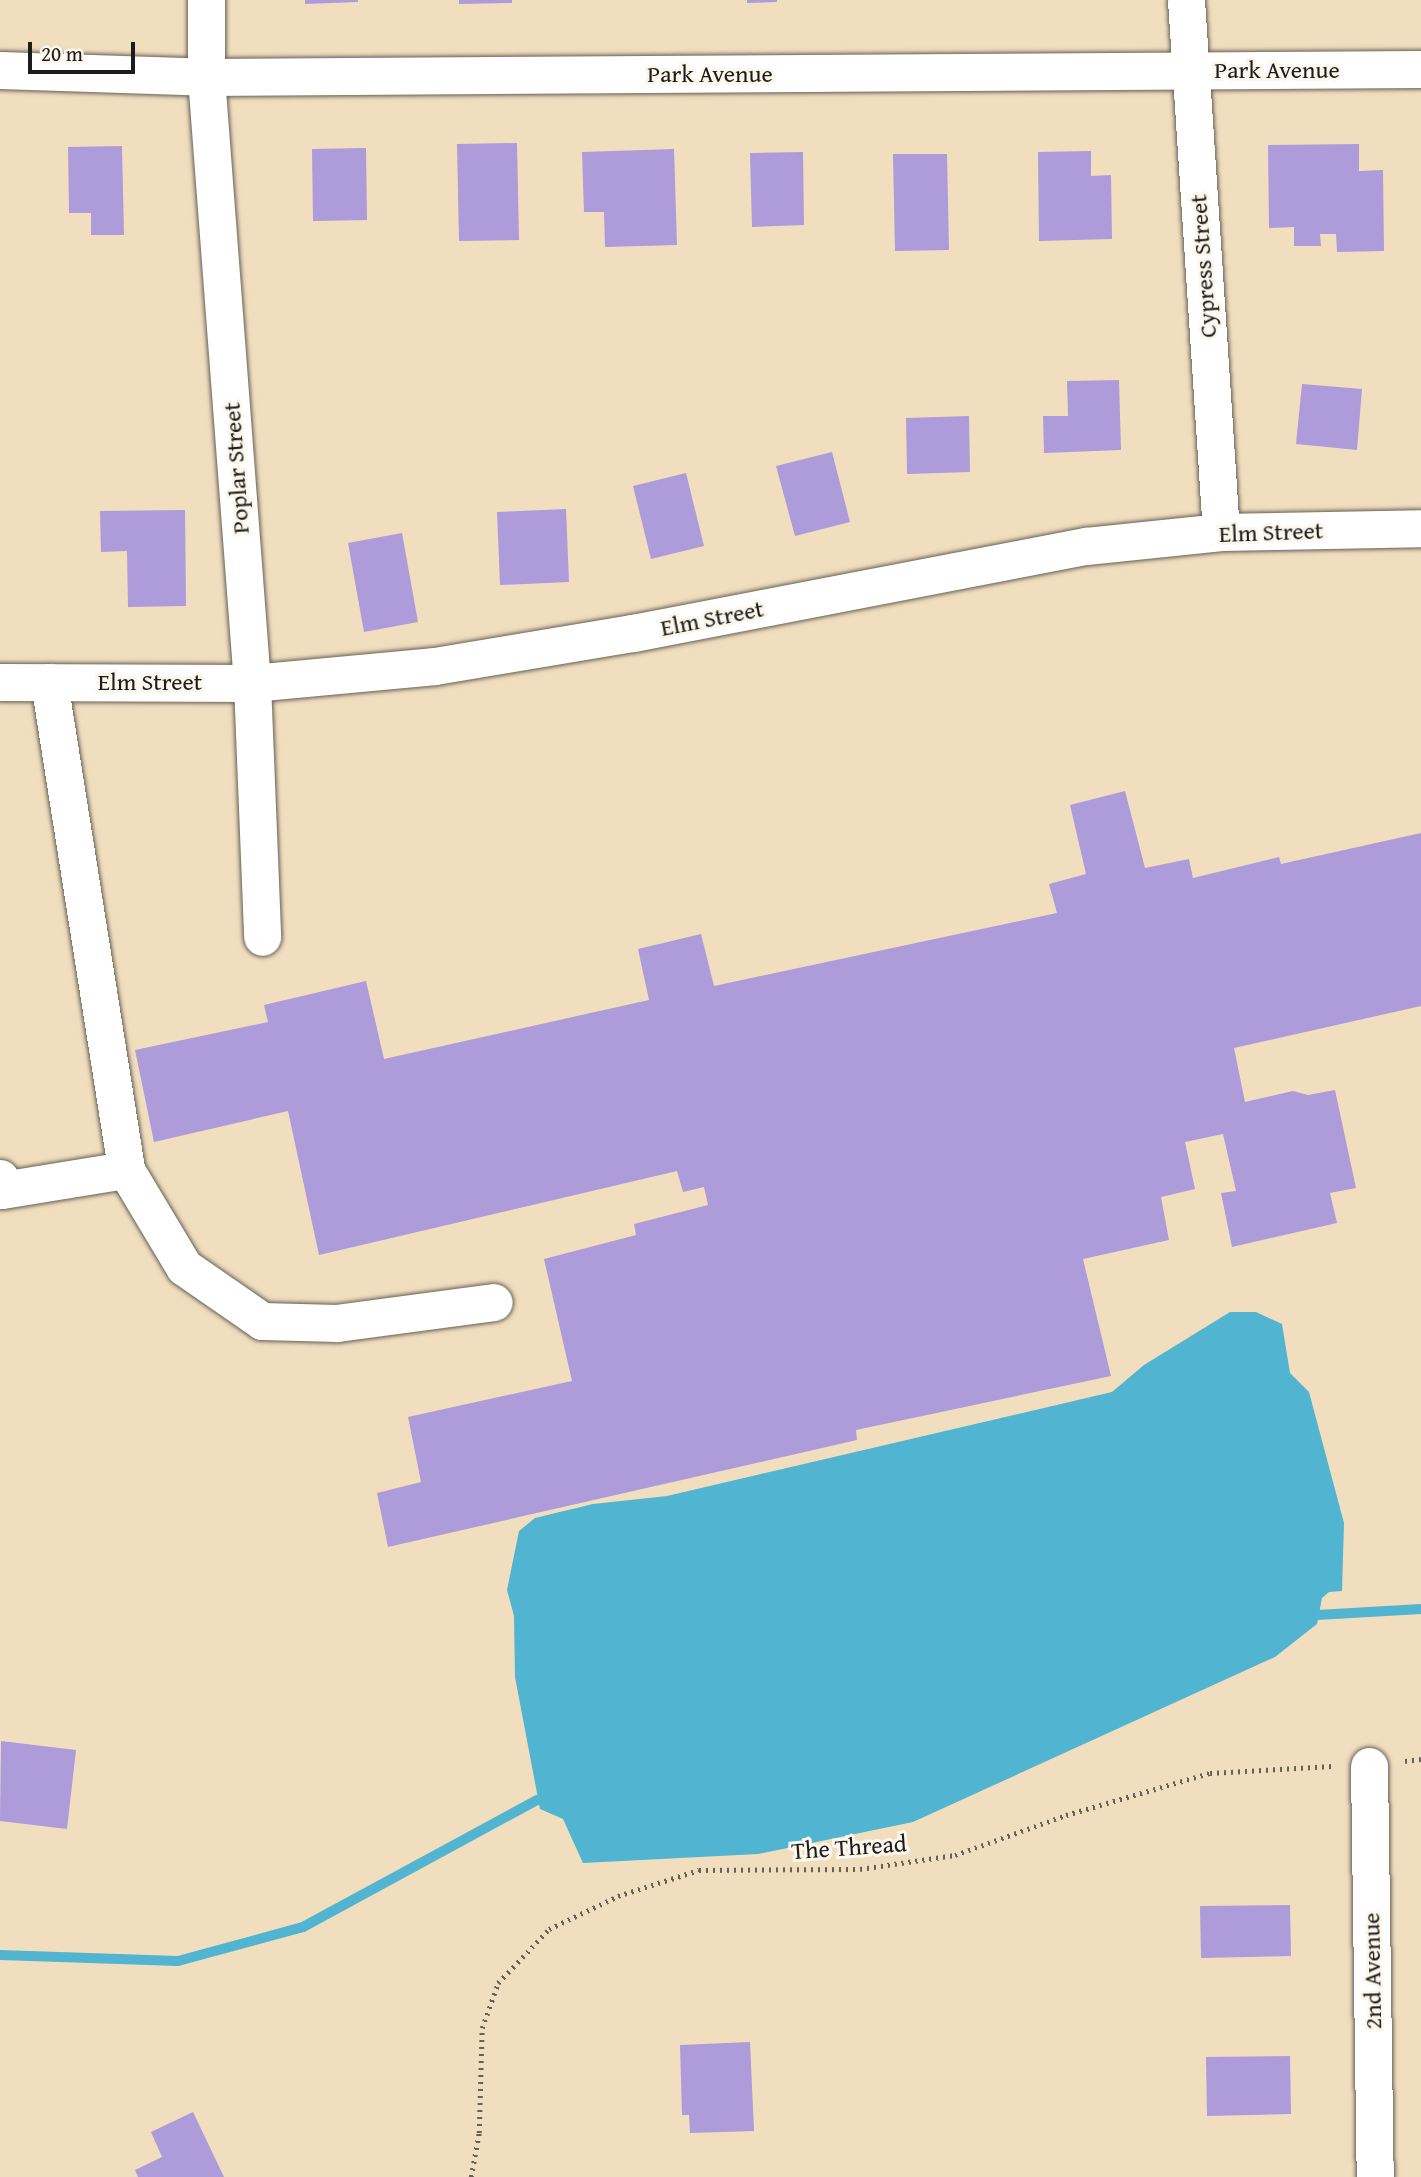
<!DOCTYPE html>
<html>
<head>
<meta charset="utf-8">
<style>
  body { margin:0 }
  #map { position:relative; width:1421px; height:2177px; overflow:hidden; background:#f1debf; font-family:"Gentium Book Plus",serif }
  div>[style] { position:absolute }
  .water>* { inset:0; background:#51b4d0 }
  .stream>* { height:10px; margin:-5px; padding:0 5px; transform-origin:5px; border-radius:5px; background:#51b4d0 }
  .building>* { inset:0; background:#ae9bd9 }
  .path>* { height:4.5px; margin-top:-2.25px; transform-origin:0; background:repeating-linear-gradient(90deg,#676055 0 2px,transparent 0 7px) }
  .roads { filter:drop-shadow(0 0 2px #676055) drop-shadow(0 0 2px #676055) }
  .minor>* { height:37px; margin:-18.5px; padding:0 18.5px; transform-origin:18.5px; border-radius:18.5px; background:#fff }
  span { translate:-50% -50%; white-space:nowrap; text-align:center; line-height:1.15; -webkit-text-stroke:6px #fbf7ec; paint-order:stroke }
  .street-label { font-size:24px; color:#1c1c1c }
  .scale { position:absolute; left:28px; top:42px; width:107px; height:32px; box-sizing:border-box; border:4px solid #1c1c1c; border-top:0; padding-left:9px; font-size:21px; line-height:24px; white-space:nowrap; color:#1c1c1c; -webkit-text-stroke:5px #fbf7ec; paint-order:stroke }
</style>
</head>
<body>
<div id="map">
  <div class="water">
    <i style="clip-path:polygon(1230px 1312px,1256px 1312px,1282px 1324px,1290px 1373px,1309px 1392px,1344px 1523px,1342px 1591px,1329px 1592px,1322px 1598px,1317px 1624px,1275px 1657px,913px 1822px,758px 1854px,583px 1863px,563px 1819px,540px 1809px,515px 1677px,514px 1616px,507px 1590px,519px 1531px,535px 1518px,593px 1504px,667px 1496px,1112px 1392px,1144px 1365px)"></i>
  </div>
  <div class="stream">
    <i style="left:1317px;top:1615px;width:104px;rotate:-3.3deg"></i>
    <i style="left:0;top:1955px;width:178px;rotate:1.9deg"></i>
    <i style="left:178px;top:1961px;width:130px;rotate:-15.2deg"></i>
    <i style="left:303px;top:1927px;width:266px;rotate:-28.5deg"></i>
  </div>
  <div class="building">
    <i style="clip-path:polygon(305px 0,358px 0,358px 2px,305px 4px)"></i>
    <i style="clip-path:polygon(459px 0,512px 0,512px 3px,459px 4px)"></i>
    <i style="clip-path:polygon(747px 0,777px 0,777px 2px,747px 3px)"></i>
    <i style="clip-path:polygon(517px 143px,519px 240px,459px 241px,457px 144px)"></i>
    <i style="clip-path:polygon(1359px 144px,1359px 171px,1383px 170px,1384px 251px,1337px 252px,1336px 234px,1320px 234px,1321px 246px,1294px 246px,1294px 227px,1269px 228px,1268px 145px)"></i>
    <i style="clip-path:polygon(122px 146px,124px 235px,91px 235px,91px 213px,69px 213px,68px 147px)"></i>
    <i style="clip-path:polygon(366px 148px,367px 220px,313px 221px,312px 149px)"></i>
    <i style="clip-path:polygon(674px 149px,677px 245px,605px 247px,604px 212px,584px 212px,582px 152px)"></i>
    <i style="clip-path:polygon(1091px 151px,1091px 176px,1111px 175px,1112px 239px,1039px 241px,1038px 152px)"></i>
    <i style="clip-path:polygon(803px 152px,804px 225px,752px 227px,750px 153px)"></i>
    <i style="clip-path:polygon(893px 154px,947px 154px,949px 250px,895px 251px)"></i>
    <i style="clip-path:polygon(1119px 380px,1121px 450px,1044px 453px,1043px 416px,1068px 416px,1067px 381px)"></i>
    <i style="clip-path:polygon(1302px 384px,1362px 389px,1357px 450px,1296px 444px)"></i>
    <i style="clip-path:polygon(969px 416px,970px 472px,907px 474px,906px 418px)"></i>
    <i style="clip-path:polygon(832px 452px,850px 522px,795px 536px,776px 466px)"></i>
    <i style="clip-path:polygon(686px 473px,704px 546px,651px 559px,633px 486px)"></i>
    <i style="clip-path:polygon(566px 509px,569px 582px,500px 585px,497px 512px)"></i>
    <i style="clip-path:polygon(185px 510px,186px 606px,128px 607px,127px 551px,101px 552px,100px 511px)"></i>
    <i style="clip-path:polygon(402px 533px,418px 622px,364px 632px,348px 543px)"></i>
    <i style="clip-path:polygon(1125px 791px,1145px 868px,1189px 859px,1193px 878px,1279px 857px,1281px 864px,1421px 833px,1421px 1006px,1234px 1048px,1245px 1102px,1293px 1091px,1308px 1095px,1335px 1090px,1356px 1188px,1330px 1193px,1337px 1223px,1232px 1247px,1221px 1193px,1236px 1191px,1223px 1134px,1185px 1142px,1195px 1189px,1161px 1197px,1169px 1240px,1083px 1259px,1111px 1376px,856px 1430px,857px 1440px,388px 1547px,377px 1493px,421px 1482px,408px 1417px,572px 1381px,544px 1259px,636px 1235px,634px 1224px,708px 1205px,704px 1187px,683px 1192px,677px 1171px,319px 1255px,288px 1111px,154px 1142px,135px 1050px,268px 1022px,264px 1005px,366px 981px,384px 1059px,649px 1000px,638px 949px,701px 934px,714px 986px,1057px 913px,1049px 884px,1086px 874px,1070px 805px)"></i>
    <i style="clip-path:polygon(1px 1741px,76px 1750px,67px 1829px,0 1821px)"></i>
    <i style="clip-path:polygon(1290px 1905px,1291px 1956px,1201px 1958px,1200px 1906px)"></i>
    <i style="clip-path:polygon(750px 2042px,754px 2131px,690px 2133px,689px 2115px,682px 2115px,680px 2045px)"></i>
    <i style="clip-path:polygon(1290px 2056px,1291px 2114px,1207px 2116px,1206px 2057px)"></i>
    <i style="clip-path:polygon(193px 2112px,224px 2177px,138px 2177px,135px 2170px,162px 2157px,151px 2132px)"></i>
  </div>
  <div class="path">
    <i style="left:1405px;top:1761px;width:16px;rotate:-7deg"></i>
    <i style="left:471px;top:2177px;width:45px;rotate:-79.7deg"></i>
    <i style="left:479px;top:2133px;width:105px;rotate:-88.4deg"></i>
    <i style="left:482px;top:2028px;width:48px;rotate:-70.4deg"></i>
    <i style="left:498px;top:1983px;width:74px;rotate:-46.6deg"></i>
    <i style="left:549px;top:1929px;width:76px;rotate:-25.6deg"></i>
    <i style="left:618px;top:1896px;width:85px;rotate:-17.8deg"></i>
    <i style="left:699px;top:1870px;width:161px;rotate:-0.4deg"></i>
    <i style="left:860px;top:1869px;width:96px;rotate:-8.4deg"></i>
    <i style="left:955px;top:1855px;width:118px;rotate:-19.8deg"></i>
    <i style="left:1066px;top:1815px;width:150px;rotate:-16.3deg"></i>
    <i style="left:1210px;top:1773px;width:123px;rotate:-3.3deg"></i>
  </div>
  <div class="roads">
    <div class="minor">
      <i style="left:206px;top:0;width:77px;rotate:90deg"></i>
      <i style="left:206px;top:77px;width:608px;rotate:85.66deg"></i>
      <i style="left:252px;top:683px;width:254px;rotate:87.7deg"></i>
      <i style="left:1186px;top:0;width:533px;rotate:86.24deg"></i>
      <i style="left:0;top:70px;width:206px;rotate:1.9deg"></i>
      <i style="left:206px;top:77px;width:1215px;rotate:-0.38deg"></i>
      <i style="left:0;top:682px;width:252px;rotate:0.2deg"></i>
      <i style="left:252px;top:683px;width:184px;rotate:-5.3deg"></i>
      <i style="left:435px;top:666px;width:201px;rotate:-9.5deg"></i>
      <i style="left:633px;top:633px;width:461px;rotate:-10.9deg"></i>
      <i style="left:1086px;top:546px;width:136px;rotate:-5.9deg"></i>
      <i style="left:1221px;top:532px;width:200px;rotate:-1.1deg"></i>
      <i style="left:49px;top:682px;width:494px;rotate:81deg"></i>
      <i style="left:126px;top:1170px;width:113px;rotate:59.1deg"></i>
      <i style="left:184px;top:1267px;width:95px;rotate:34.7deg"></i>
      <i style="left:262px;top:1321px;width:75px;rotate:1.5deg"></i>
      <i style="left:337px;top:1323px;width:158px;rotate:-7.6deg"></i>
      <i style="left:0;top:1178px;width:12px;rotate:81deg"></i>
      <i style="left:2px;top:1190px;width:126px;rotate:-9.2deg"></i>
      <i style="left:1369px;top:1766px;width:411px;rotate:89.2deg"></i>
    </div>
  </div>
  <div class="street-label">
    <span style="left:1277px;top:70px">Park Avenue</span>
    <span style="left:710px;top:74px">Park Avenue</span>
    <span style="left:1203px;top:266px;rotate:-94deg">Cypress Street</span>
    <span style="left:236px;top:468px;rotate:-94deg">Poplar Street</span>
    <span style="left:1271px;top:532px;rotate:-2deg">Elm Street</span>
    <span style="left:712px;top:618px;rotate:-11deg">Elm Street</span>
    <span style="left:150px;top:682px">Elm Street</span>
    <span style="left:849px;top:1847px;rotate:-4deg">The Thread</span>
    <span style="left:1372px;top:1971px;rotate:-91deg">2nd Avenue</span>
  </div>
  <div class="scale">20 m</div>
</div>
</body>
</html>
